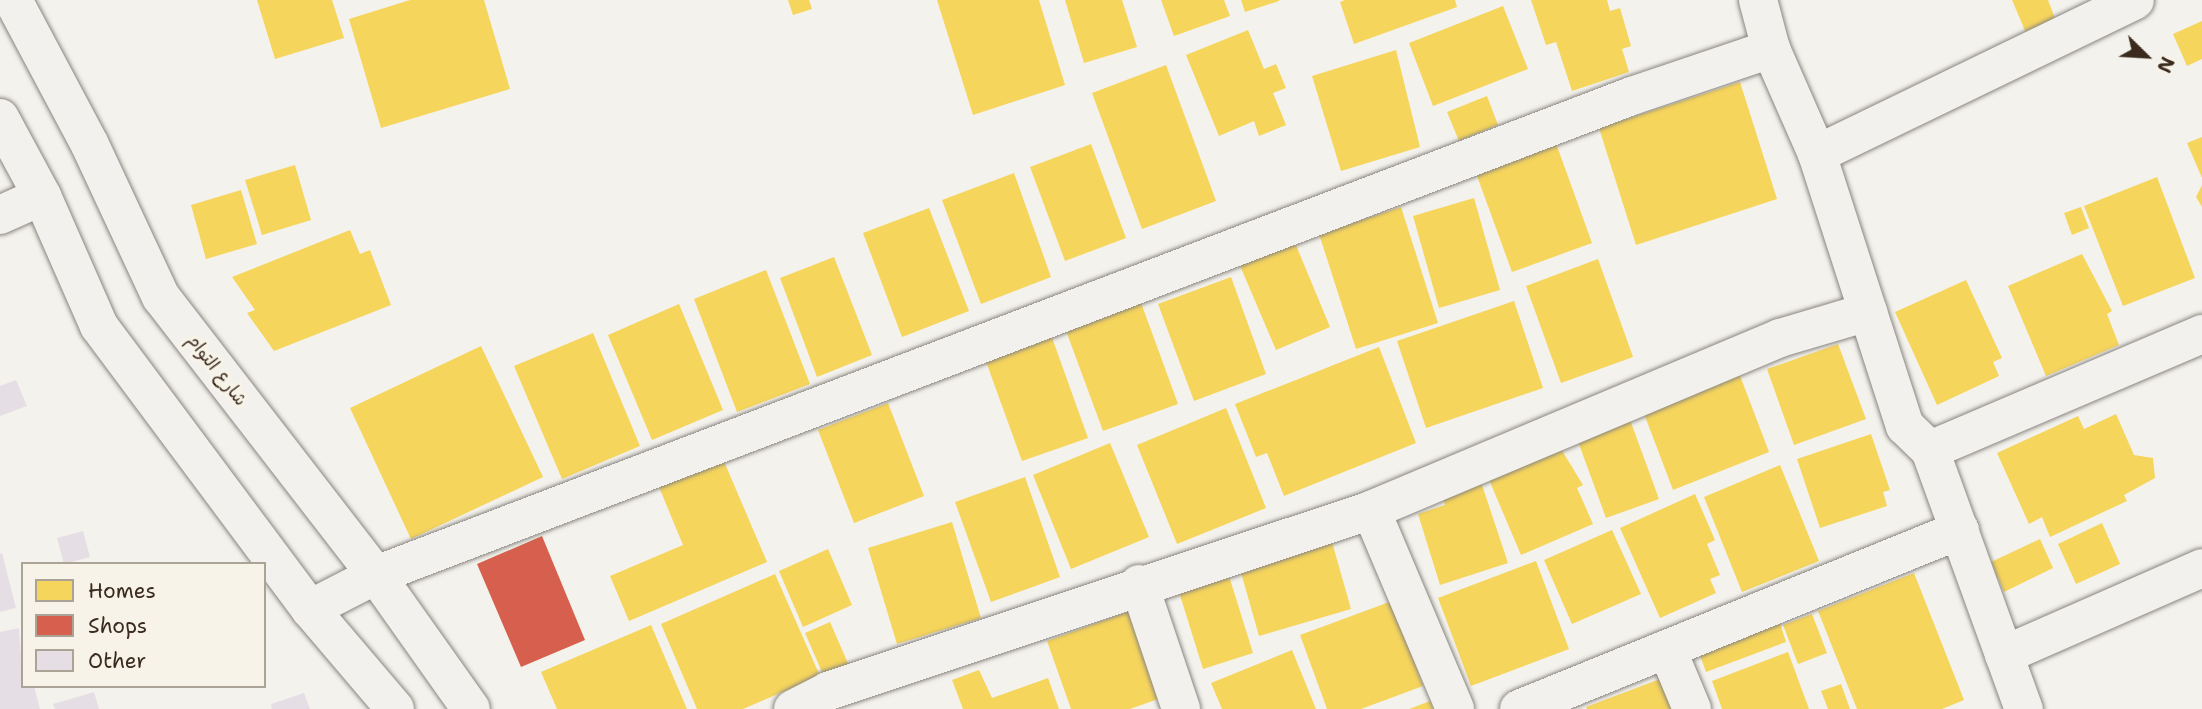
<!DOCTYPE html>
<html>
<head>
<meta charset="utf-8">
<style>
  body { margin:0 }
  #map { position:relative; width:2202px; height:709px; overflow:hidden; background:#f4f2ec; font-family:"Shantell Sans","Playpen Sans Arabic",sans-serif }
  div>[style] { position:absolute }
  .homes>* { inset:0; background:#f6d55c }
  .shops>* { inset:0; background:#d6604d }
  .building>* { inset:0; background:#e5dfe5 }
  .roads { filter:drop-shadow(0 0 2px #898580) drop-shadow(0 0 2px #898580) }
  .street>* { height:38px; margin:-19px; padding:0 19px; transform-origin:19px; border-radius:19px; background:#f2f1ed }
  .secondary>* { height:38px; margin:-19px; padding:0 19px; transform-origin:19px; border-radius:19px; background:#f2f1ed }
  span { translate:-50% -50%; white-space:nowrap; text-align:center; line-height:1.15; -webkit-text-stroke:7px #f7f3e8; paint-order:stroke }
  .street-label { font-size:18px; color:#3b2a1e }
  .legend { position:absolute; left:21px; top:562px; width:245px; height:126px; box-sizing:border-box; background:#f7f3e8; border:2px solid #aca397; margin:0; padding:9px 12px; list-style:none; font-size:21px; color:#3b2a1e }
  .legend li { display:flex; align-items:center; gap:14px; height:35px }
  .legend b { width:35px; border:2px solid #aca397 }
  .north { position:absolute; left:2111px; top:21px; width:70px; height:70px; -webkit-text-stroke:5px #f7f3e8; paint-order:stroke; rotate:114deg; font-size:19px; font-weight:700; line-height:28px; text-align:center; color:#3b2a1e }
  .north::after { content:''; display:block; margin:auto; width:24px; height:32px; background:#3b2a1e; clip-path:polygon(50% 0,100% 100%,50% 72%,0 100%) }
</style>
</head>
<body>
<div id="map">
  <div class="homes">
    <i style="clip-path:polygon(257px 0,332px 0,344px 38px,275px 59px)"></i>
    <i style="clip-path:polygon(410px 0,484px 0,510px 89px,381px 128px,349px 19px)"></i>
    <i style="clip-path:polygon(788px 0,809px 0,812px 9px,793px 15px)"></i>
    <i style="clip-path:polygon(937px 0,1039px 0,1065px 85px,973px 115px)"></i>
    <i style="clip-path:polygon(1065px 0,1122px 0,1137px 47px,1084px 63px)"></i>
    <i style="clip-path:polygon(1161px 0,1224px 0,1230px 16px,1174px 36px)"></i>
    <i style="clip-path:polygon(1241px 0,1279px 0,1279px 1px,1245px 12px)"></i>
    <i style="clip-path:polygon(1345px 0,1455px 0,1457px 7px,1354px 44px,1340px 2px)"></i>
    <i style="clip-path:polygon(1531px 0,1607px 0,1610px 11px,1620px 8px,1631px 46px,1622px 49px,1629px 72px,1572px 91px,1556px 42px,1546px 45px)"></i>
    <i style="clip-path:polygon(2012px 0,2048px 0,2056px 21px,2026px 33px)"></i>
    <i style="clip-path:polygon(1503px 6px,1528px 69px,1433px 106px,1409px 43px)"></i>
    <i style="clip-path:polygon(2202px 21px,2202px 59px,2187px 66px,2173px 34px)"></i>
    <i style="clip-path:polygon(1248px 30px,1264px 69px,1276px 64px,1286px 88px,1273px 93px,1286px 125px,1259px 136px,1254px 121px,1219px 136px,1186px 55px)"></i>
    <i style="clip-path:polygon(1396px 50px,1420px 147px,1341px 171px,1312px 76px)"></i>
    <i style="clip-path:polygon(1166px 65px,1216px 201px,1142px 229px,1092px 93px)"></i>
    <i style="clip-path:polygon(1740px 82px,1777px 199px,1636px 245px,1599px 128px)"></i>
    <i style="clip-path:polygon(1487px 96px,1498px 125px,1459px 141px,1447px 112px)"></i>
    <i style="clip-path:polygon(1553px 135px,1592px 243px,1512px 272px,1473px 165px)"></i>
    <i style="clip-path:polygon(2202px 137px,2202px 178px,2187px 143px)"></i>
    <i style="clip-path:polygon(1091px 144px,1126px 238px,1065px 261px,1030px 167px)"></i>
    <i style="clip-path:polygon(295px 165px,311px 220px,262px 235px,245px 180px)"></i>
    <i style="clip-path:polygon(1014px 173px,1051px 277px,981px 304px,942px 200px)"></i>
    <i style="clip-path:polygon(2157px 177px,2195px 278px,2123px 306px,2084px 206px)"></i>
    <i style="clip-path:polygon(2202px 185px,2202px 207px,2196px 197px)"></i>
    <i style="clip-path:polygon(241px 190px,257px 244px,206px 259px,191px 205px)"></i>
    <i style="clip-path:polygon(1474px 198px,1500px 290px,1439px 308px,1413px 216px)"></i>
    <i style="clip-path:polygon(1401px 207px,1438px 323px,1356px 349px,1319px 234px)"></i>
    <i style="clip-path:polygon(2081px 207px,2089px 228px,2072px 235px,2064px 213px)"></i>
    <i style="clip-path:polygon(929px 208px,969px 311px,902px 337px,863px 233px)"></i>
    <i style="clip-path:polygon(350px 230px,360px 254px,370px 250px,391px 305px,274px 351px,247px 313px,255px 310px,232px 277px)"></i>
    <i style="clip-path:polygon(1293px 238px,1330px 327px,1276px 350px,1238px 261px)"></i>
    <i style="clip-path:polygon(2082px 254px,2112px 311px,2107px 314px,2119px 345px,2046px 376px,2008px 286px)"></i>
    <i style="clip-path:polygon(834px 257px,872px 355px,817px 377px,780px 278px)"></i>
    <i style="clip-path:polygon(1598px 259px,1633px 357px,1561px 383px,1526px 286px)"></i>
    <i style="clip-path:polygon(766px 270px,810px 384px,737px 412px,694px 299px)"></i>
    <i style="clip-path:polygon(1231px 277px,1266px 374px,1194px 401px,1158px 304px)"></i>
    <i style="clip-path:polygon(1966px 280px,2002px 358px,1993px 362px,1999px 376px,1937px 405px,1895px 312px)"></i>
    <i style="clip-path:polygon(1140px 300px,1178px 404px,1103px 431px,1065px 328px)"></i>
    <i style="clip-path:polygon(1514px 301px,1543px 388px,1426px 428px,1397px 341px)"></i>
    <i style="clip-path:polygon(679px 304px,723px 410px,652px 440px,608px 335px)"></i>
    <i style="clip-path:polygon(1050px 332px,1088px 438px,1022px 461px,984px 356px)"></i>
    <i style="clip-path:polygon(593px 333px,640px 446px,562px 479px,514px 366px)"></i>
    <i style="clip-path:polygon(1838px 344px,1866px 419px,1794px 445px,1767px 369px)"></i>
    <i style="clip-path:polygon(481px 346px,543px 477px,411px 539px,350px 408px)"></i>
    <i style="clip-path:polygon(1379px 347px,1416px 443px,1284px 496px,1267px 453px,1256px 457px,1235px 404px)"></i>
    <i style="clip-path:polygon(1739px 373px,1769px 452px,1673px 490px,1643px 411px)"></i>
    <i style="clip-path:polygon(888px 403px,924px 496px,854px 523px,818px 430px)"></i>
    <i style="clip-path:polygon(1226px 408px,1266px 508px,1177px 544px,1137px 445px)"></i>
    <i style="clip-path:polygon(2116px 414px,2134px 455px,2153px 458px,2155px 478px,2124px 495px,2127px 501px,2050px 537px,2042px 517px,2029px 524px,1997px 453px,2078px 416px,2084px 429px)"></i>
    <i style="clip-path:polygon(1629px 417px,1659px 499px,1606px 518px,1576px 436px)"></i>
    <i style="clip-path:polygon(1871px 434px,1890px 490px,1883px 492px,1887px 506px,1820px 528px,1797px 459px)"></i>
    <i style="clip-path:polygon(1110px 443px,1149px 537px,1071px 569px,1033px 475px)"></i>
    <i style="clip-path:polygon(1558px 444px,1583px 485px,1577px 488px,1593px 524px,1521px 555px,1487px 475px)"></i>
    <i style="clip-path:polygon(723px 459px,767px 562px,629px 621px,610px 576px,683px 545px,659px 487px)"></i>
    <i style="clip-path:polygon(1780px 465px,1819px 561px,1742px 592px,1704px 497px)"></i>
    <i style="clip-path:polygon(1025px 477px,1060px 577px,991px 602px,955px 502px)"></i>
    <i style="clip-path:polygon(1481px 482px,1508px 563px,1440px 585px,1418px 514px,1445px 505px,1442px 495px)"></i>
    <i style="clip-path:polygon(1695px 494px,1715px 540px,1707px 544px,1720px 575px,1710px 579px,1716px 593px,1660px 618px,1620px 528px)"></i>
    <i style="clip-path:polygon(952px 522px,981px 618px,897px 644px,868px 548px)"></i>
    <i style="clip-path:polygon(2102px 523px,2120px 564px,2076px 584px,2058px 544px)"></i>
    <i style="clip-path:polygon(1612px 530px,1641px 594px,1572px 624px,1544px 560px)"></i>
    <i style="clip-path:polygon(1330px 535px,1351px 609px,1259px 636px,1238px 562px)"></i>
    <i style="clip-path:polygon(2040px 539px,2053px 568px,2004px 592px,1991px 562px)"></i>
    <i style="clip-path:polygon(828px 549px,852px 605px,803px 627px,779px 571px)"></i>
    <i style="clip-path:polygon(1536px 561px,1569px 649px,1471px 686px,1438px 598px)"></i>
    <i style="clip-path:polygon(1914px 573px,1964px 700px,1942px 709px,1857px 709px,1818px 611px)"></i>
    <i style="clip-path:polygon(775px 574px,820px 676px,743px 709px,697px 709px,661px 624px)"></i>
    <i style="clip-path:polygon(1229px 576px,1253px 653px,1203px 669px,1179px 592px)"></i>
    <i style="clip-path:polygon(1392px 601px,1423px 686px,1361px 709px,1327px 709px,1300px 635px)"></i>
    <i style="clip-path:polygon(1130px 611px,1161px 698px,1130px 709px,1071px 709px,1047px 641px)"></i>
    <i style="clip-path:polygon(1812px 614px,1827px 653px,1798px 664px,1783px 625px)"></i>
    <i style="clip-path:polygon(1778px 617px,1786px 642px,1706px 672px,1697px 647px)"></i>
    <i style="clip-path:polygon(830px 622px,850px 668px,825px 679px,805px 633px)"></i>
    <i style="clip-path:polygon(651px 625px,687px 709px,557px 709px,541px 672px)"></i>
    <i style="clip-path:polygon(1292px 650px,1316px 709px,1222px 709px,1211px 683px)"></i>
    <i style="clip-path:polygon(1788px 652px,1809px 709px,1722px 709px,1712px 681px)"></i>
    <i style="clip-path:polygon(979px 670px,992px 698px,1048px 678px,1059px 709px,963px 709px,952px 680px)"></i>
    <i style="clip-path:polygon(1660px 679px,1671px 709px,1587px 709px,1586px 707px)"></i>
    <i style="clip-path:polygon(1841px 684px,1850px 709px,1828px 709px,1821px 691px)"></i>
    <i style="clip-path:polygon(1430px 701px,1433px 709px,1409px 709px)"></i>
  </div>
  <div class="shops">
    <i style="clip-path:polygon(542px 536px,585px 640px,521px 667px,477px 564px)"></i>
  </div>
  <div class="building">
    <i style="clip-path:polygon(16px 380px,27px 406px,0 416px,0 386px)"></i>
    <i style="clip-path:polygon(83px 531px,90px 557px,64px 564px,57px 538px)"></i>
    <i style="clip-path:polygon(2px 553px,16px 608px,0 612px,0 554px)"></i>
    <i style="clip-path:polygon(19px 628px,23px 686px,34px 686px,40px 709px,0 709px,0 632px)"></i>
    <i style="clip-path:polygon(94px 692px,99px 709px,55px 709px,53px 704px)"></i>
    <i style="clip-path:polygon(304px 693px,310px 709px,272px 709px,271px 704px)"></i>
  </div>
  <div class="roads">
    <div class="street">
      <i style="left:1758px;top:0;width:51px;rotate:75.1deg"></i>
      <i style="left:1771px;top:49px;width:115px;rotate:66.3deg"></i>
      <i style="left:1817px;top:154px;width:286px;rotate:72.1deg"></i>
      <i style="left:1905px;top:426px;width:35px;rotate:44deg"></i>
      <i style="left:1930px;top:450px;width:276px;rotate:70.1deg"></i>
      <i style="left:1817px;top:154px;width:353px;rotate:-25.8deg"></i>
      <i style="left:0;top:215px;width:46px;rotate:-24.3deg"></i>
      <i style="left:1930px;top:450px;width:296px;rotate:-23.1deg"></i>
      <i style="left:1371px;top:510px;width:216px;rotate:67.1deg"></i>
      <i style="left:1139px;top:584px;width:132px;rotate:71.4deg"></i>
      <i style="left:310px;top:609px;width:74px;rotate:-27.3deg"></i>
      <i style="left:376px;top:575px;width:1344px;rotate:-20.88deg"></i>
      <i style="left:1632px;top:96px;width:147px;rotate:-18.7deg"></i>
      <i style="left:1667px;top:649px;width:65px;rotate:67.4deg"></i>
      <i style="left:2004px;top:655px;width:216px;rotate:-23.7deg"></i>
      <i style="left:793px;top:709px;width:39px;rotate:-27deg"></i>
      <i style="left:828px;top:691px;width:572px;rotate:-18.43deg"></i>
      <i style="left:1371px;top:510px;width:444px;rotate:-22.8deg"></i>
      <i style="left:1780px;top:338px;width:92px;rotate:-16.5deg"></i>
      <i style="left:1519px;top:709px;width:476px;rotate:-22.1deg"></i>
    </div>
    <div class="secondary">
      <i style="left:13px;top:0;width:164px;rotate:62deg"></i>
      <i style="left:90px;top:145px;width:168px;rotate:65deg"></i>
      <i style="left:161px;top:297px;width:351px;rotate:52.3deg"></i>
      <i style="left:376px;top:575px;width:164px;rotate:54.7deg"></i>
      <i style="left:0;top:118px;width:89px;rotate:61.7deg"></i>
      <i style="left:42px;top:196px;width:142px;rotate:66.3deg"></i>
      <i style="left:99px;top:326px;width:353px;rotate:53.3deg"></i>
      <i style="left:310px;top:609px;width:131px;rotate:49.6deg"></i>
    </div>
  </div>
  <div class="street-label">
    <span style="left:217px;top:370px;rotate:52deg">شارع التوام</span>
  </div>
  <ul class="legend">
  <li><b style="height:19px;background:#f6d55c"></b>Homes</li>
  <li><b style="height:19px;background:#d6604d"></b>Shops</li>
  <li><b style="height:19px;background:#e5dfe5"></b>Other</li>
  </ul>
  <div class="north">N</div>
</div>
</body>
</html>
